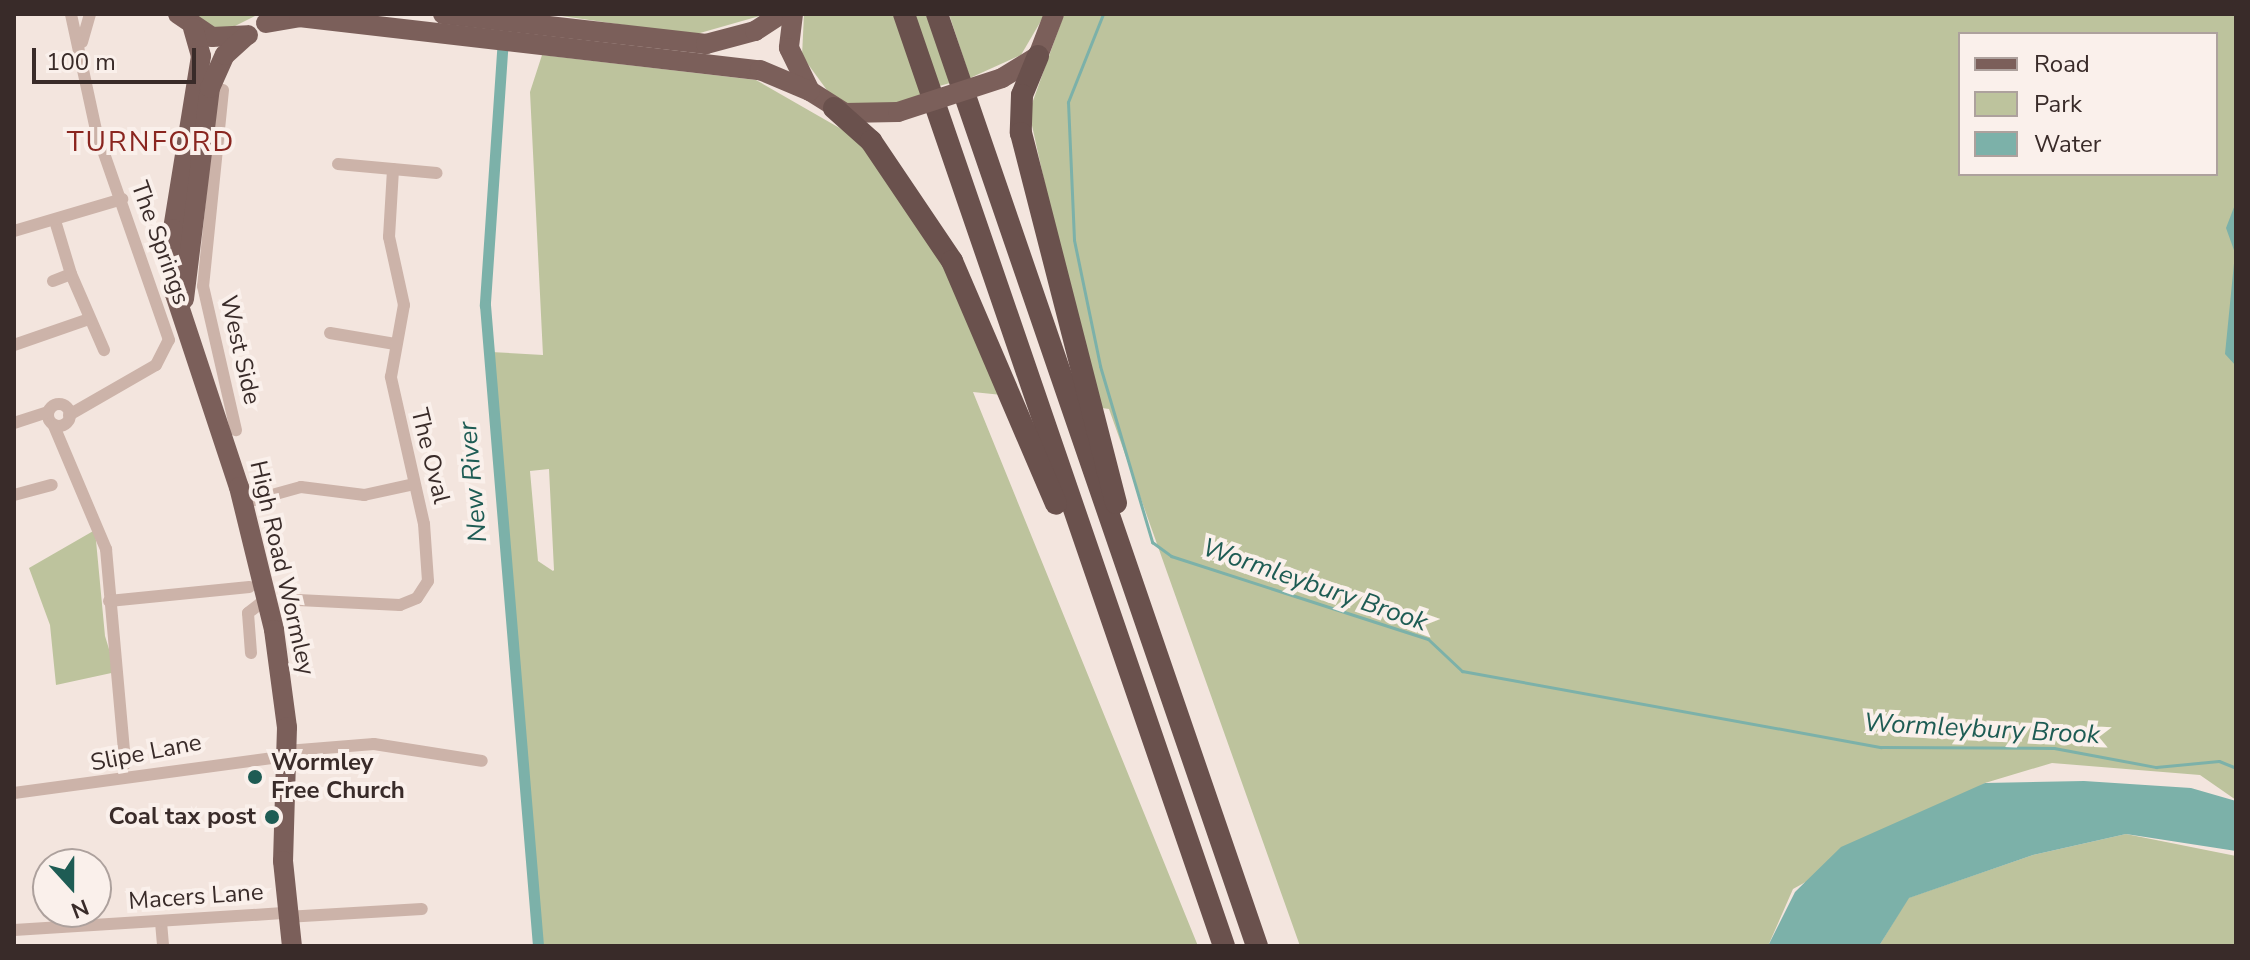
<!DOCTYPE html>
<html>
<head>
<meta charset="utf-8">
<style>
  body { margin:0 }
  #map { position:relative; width:2250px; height:960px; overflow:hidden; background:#f3e5de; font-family:"Nunito Sans",sans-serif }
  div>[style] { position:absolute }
  .green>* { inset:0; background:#bdc39d }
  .water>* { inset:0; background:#7cb1a9 }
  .stream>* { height:3px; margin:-1.5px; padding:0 1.5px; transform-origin:1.5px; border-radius:1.5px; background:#7cb1a9 }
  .canal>* { height:11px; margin:-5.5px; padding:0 5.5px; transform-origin:5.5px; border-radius:5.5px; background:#7cb1a9 }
  .minor>* { height:12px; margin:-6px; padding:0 6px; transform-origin:6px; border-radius:6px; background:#ccb3a9 }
  .minor>.ring { margin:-6px; padding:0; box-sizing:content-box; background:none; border:12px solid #ccb3a9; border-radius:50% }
  .primary>* { height:20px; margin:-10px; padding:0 10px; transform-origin:10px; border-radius:10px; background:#7b5f5a }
  .trunk>* { height:22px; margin:-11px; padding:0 11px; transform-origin:11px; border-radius:11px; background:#6a514d }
  .primary-bridge>* { height:20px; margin:-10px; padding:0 10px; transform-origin:10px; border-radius:10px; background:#7b5f5a }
  .dots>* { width:22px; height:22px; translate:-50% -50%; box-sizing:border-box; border:4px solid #faf0eb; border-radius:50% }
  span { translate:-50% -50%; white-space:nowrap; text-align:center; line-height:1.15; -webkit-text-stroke:8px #faf0eb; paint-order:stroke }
  .street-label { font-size:24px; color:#392b29 }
  .poi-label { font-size:24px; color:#392b29; font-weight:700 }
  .left { translate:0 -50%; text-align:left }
  .right { translate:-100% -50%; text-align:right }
  .water-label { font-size:26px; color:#1e5c54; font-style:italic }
  .quarter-label { font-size:28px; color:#8a2620; letter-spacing:2px }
  .frame { position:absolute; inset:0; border:16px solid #392b29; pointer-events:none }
  .legend { position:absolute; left:1958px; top:32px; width:260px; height:144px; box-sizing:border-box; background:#faf0eb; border:2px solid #ada19d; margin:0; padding:10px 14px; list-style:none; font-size:24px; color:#392b29 }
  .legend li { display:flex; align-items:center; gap:16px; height:40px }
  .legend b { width:40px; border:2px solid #ada19d }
  .north { position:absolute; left:32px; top:848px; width:80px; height:80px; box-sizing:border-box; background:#faf0eb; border:2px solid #ada19d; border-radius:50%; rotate:159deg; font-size:22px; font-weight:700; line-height:32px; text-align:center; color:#392b29 }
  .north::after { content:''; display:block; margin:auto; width:28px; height:36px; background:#1e5c54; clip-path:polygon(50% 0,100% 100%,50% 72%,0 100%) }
  .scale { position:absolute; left:32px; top:48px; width:164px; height:36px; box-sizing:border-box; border:4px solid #392b29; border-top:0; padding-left:10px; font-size:24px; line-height:28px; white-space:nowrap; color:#392b29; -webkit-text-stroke:6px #faf0eb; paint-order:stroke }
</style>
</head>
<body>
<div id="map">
  <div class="green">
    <i style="clip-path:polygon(187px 14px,259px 14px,223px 32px)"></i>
    <i style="clip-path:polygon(767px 14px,693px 35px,555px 15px,555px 14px)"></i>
    <i style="clip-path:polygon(804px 14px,896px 14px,923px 94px,891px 106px,851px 105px,832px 97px,802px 56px)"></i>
    <i style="clip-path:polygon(912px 14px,928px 14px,950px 83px,936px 87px)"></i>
    <i style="clip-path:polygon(949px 14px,1045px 14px,1021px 55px,970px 78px)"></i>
    <i style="clip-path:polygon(evenodd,1064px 14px,2236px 14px,2236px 800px,2200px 775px,2052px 763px,1985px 783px,1793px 889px,1768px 946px,1300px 946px,1109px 409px,1094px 407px,1029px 112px,1064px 14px,1960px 34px,2216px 34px,2216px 174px,1960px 174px,1960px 34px)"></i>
    <i style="clip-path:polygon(evenodd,542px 55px,756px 80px,857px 138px,941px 262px,1002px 395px,973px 392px,1198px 946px,542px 946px,491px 352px,543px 355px,530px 92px,542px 55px,549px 469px,554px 570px,553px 571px,538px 561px,530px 471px,549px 469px)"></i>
    <i style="clip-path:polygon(95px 530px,105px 636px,116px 672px,56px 685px,50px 625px,29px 568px)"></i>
    <i style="clip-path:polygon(2126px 834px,2236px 856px,2236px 946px,1879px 946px,1908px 898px,2033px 855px)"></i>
  </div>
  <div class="water">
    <i style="clip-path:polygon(2236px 202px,2236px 366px,2225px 354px,2235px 253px,2226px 228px)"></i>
    <i style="clip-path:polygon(2084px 781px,2191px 788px,2236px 801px,2236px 851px,2126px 834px,2033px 855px,1909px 898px,1879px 946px,1768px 946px,1795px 892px,1841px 847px,1985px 783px)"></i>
  </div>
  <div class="stream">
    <i style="left:1103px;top:14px;width:95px;rotate:111.7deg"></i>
    <i style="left:1068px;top:102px;width:138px;rotate:87.5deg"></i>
    <i style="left:1074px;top:240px;width:129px;rotate:78.3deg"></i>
    <i style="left:1100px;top:366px;width:184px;rotate:73.5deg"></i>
    <i style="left:1152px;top:542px;width:24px;rotate:36deg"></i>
    <i style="left:1171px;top:556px;width:270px;rotate:17.9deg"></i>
    <i style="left:1428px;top:639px;width:47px;rotate:43.3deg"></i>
    <i style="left:1462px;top:671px;width:426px;rotate:10.3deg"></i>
    <i style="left:1881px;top:747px;width:173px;rotate:0.3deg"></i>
    <i style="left:2054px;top:748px;width:104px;rotate:10.6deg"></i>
    <i style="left:2156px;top:767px;width:63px;rotate:-5.4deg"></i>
    <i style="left:2219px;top:761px;width:18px;rotate:22deg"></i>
  </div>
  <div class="canal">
    <i style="left:503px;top:38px;width:268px;rotate:93.9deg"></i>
    <i style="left:485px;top:305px;width:643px;rotate:85.27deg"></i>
  </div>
  <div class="minor">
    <i style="left:82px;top:42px;width:29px;rotate:-74deg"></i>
    <i style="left:223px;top:90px;width:197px;rotate:95.8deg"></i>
    <i style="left:203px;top:286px;width:148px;rotate:77.1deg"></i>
    <i style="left:338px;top:164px;width:99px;rotate:5.2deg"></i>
    <i style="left:56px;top:224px;width:52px;rotate:73.3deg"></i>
    <i style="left:14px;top:231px;width:113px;rotate:-16.5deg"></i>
    <i style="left:53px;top:281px;width:19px;rotate:-21deg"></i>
    <i style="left:71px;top:274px;width:83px;rotate:66.5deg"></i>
    <i style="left:330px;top:333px;width:66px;rotate:9.6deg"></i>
    <i style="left:14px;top:345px;width:79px;rotate:-19.1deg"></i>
    <i class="ring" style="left:48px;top:404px;width:10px;height:10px"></i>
    <i style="left:69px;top:415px;width:100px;rotate:-29.9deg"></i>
    <i style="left:156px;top:365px;width:28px;rotate:-63deg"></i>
    <i style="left:169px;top:340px;width:222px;rotate:-109.2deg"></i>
    <i style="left:96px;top:130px;width:119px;rotate:-102.2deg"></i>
    <i style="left:14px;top:423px;width:36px;rotate:-18deg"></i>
    <i style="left:54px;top:426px;width:134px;rotate:67.1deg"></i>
    <i style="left:106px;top:549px;width:216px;rotate:84.9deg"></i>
    <i style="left:14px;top:495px;width:39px;rotate:-15deg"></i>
    <i style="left:243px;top:503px;width:60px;rotate:-15.4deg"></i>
    <i style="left:301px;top:487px;width:64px;rotate:7.2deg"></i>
    <i style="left:364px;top:495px;width:51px;rotate:-12.4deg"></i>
    <i style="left:298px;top:600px;width:102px;rotate:2.8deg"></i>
    <i style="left:400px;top:605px;width:18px;rotate:-22deg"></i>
    <i style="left:417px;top:598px;width:20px;rotate:-57deg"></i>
    <i style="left:428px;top:581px;width:57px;rotate:-94deg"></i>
    <i style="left:424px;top:524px;width:151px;rotate:-102.7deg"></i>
    <i style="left:391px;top:377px;width:73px;rotate:-79.8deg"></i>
    <i style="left:404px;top:305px;width:70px;rotate:-102.4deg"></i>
    <i style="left:389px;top:237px;width:68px;rotate:-86.6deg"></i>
    <i style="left:109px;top:601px;width:141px;rotate:-5.7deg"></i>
    <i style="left:251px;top:653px;width:40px;rotate:-94.3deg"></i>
    <i style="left:248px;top:613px;width:24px;rotate:-38deg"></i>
    <i style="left:287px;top:751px;width:87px;rotate:-4.6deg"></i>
    <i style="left:374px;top:744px;width:109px;rotate:8.9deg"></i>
    <i style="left:14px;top:793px;width:275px;rotate:-7.7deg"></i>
    <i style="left:286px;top:917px;width:136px;rotate:-3.4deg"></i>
    <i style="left:161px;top:922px;width:24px;rotate:85deg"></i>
    <i style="left:14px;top:930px;width:273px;rotate:-3.6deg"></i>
  </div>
  <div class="primary">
    <i style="left:178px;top:14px;width:41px;rotate:34.1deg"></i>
    <i style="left:212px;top:37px;width:36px;rotate:-3deg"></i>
    <i style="left:443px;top:14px;width:265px;rotate:6.5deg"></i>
    <i style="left:706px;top:44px;width:51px;rotate:-14.9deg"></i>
    <i style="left:755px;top:31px;width:31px;rotate:-33deg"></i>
    <i style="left:793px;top:14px;width:34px;rotate:97deg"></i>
    <i style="left:789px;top:48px;width:48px;rotate:64deg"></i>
    <i style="left:810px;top:91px;width:41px;rotate:32.2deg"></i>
    <i style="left:845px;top:113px;width:53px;rotate:-1.1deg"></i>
    <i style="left:266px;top:23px;width:34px;rotate:-10deg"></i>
    <i style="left:299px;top:17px;width:464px;rotate:6.6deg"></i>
    <i style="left:760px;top:70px;width:54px;rotate:22.8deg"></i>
    <i style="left:193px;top:28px;width:29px;rotate:74deg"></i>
    <i style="left:201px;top:56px;width:175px;rotate:99.2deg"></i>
    <i style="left:173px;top:229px;width:65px;rotate:88.2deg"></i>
    <i style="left:175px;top:294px;width:203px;rotate:71.7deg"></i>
    <i style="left:239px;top:487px;width:147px;rotate:76.2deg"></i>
    <i style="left:274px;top:630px;width:98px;rotate:82.4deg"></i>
    <i style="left:287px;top:727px;width:134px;rotate:91.7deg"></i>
    <i style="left:283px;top:861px;width:85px;rotate:84deg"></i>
    <i style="left:1002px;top:78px;width:42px;rotate:-31.4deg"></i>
    <i style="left:1038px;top:56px;width:45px;rotate:-69.1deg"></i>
    <i style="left:184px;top:299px;width:213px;rotate:-83deg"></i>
    <i style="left:210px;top:88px;width:36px;rotate:-66deg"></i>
    <i style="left:225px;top:55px;width:27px;rotate:-42deg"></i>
  </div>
  <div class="trunk">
    <i style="left:904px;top:14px;width:985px;rotate:71.05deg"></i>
    <i style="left:937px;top:14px;width:985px;rotate:71.05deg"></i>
    <i style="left:1038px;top:56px;width:42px;rotate:112.3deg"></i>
    <i style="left:1022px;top:95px;width:38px;rotate:92deg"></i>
    <i style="left:1021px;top:133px;width:382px;rotate:75.6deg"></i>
    <i style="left:834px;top:108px;width:50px;rotate:41.7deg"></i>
    <i style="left:871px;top:141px;width:145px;rotate:56deg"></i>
    <i style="left:952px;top:261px;width:264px;rotate:66.8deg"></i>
  </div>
  <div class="primary-bridge">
    <i style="left:898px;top:112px;width:109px;rotate:-18.1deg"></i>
  </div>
  <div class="dots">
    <i style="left:255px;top:777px;background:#1e5c54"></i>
    <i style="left:272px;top:817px;background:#1e5c54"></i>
  </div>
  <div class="street-label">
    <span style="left:160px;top:243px;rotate:70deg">The Springs</span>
    <span style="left:240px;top:350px;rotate:77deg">West Side</span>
    <span style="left:430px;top:456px;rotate:76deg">The Oval</span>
    <span style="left:282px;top:568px;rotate:77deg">High Road Wormley</span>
    <span style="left:146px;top:753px;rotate:-11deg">Slipe Lane</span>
    <span style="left:196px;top:897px;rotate:-4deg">Macers Lane</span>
  </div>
  <div class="poi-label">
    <span class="left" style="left:271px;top:777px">Wormley<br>Free Church</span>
    <span class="right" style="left:256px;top:817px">Coal tax post</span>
  </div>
  <div class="water-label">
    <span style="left:473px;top:482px;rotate:-95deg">New River</span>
    <span style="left:1315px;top:585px;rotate:19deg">Wormleybury Brook</span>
    <span style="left:1982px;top:729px;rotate:3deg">Wormleybury Brook</span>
  </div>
  <div class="quarter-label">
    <span style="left:151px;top:142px">TURNFORD</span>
  </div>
  <div class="frame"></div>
  <ul class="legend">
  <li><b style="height:10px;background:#7b5f5a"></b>Road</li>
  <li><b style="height:22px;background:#bdc39d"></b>Park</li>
  <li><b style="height:22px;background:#7cb1a9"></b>Water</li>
  </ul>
  <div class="north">N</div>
  <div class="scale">100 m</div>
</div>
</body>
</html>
